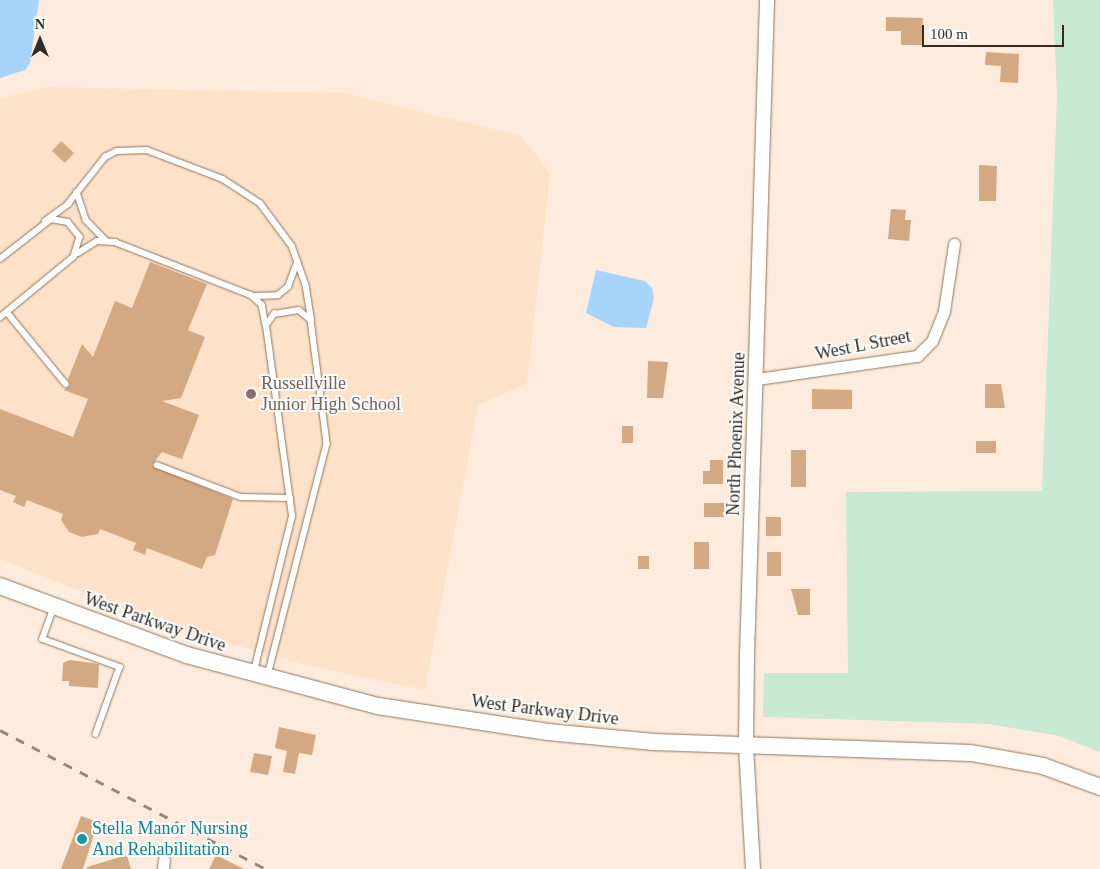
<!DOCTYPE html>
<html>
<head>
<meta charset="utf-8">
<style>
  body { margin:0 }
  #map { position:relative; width:1100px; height:869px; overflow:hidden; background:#fdecdd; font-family:"Times New Roman",serif }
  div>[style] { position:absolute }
  .built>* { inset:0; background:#fde2c9 }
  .green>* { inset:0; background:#c8ead5 }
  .water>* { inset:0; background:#a6d4fa }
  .building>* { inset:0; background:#d3a983 }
  .roads { filter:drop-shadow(0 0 1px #8f765f) drop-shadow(0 0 1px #8f765f) }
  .service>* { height:5.5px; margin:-2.75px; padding:0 2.75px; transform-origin:2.75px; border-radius:2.75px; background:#fff }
  .minor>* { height:11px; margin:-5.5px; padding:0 5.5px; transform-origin:5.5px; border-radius:5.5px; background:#fff }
  .tertiary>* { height:14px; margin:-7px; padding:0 7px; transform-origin:7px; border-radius:7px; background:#fff }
  .secondary>* { height:16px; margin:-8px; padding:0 8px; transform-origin:8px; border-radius:8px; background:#fff }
  .rail>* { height:3px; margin-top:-1.5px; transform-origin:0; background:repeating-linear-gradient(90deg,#95877c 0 9px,transparent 0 18px) }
  .dots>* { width:14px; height:14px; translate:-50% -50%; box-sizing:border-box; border:2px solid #fcfdfc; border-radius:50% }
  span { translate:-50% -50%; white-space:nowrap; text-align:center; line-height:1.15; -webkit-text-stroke:4px #fcfdfc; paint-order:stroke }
  .street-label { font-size:18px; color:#362b22 }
  .education-label { font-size:18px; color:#785e54 }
  .left { translate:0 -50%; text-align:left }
  .culture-label { font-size:18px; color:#0d838f }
  .north { position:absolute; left:15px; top:15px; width:50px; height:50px; -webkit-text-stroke:4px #fcfdfc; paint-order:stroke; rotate:0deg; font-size:14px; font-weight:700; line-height:20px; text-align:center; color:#362b22 }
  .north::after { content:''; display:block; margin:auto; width:18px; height:22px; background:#362b22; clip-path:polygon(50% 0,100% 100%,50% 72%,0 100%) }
  .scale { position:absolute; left:922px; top:25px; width:142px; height:22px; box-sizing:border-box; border:2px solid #362b22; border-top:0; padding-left:6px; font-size:15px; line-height:18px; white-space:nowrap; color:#362b22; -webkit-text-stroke:4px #fcfdfc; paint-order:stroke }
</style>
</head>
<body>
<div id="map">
  <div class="built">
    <i style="clip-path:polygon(48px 87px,344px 93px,522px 136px,550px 174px,527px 383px,478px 405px,425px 690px,306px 665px,168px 626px,0 559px,0 98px)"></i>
  </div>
  <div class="green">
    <i style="clip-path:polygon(1053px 0,1100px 0,1100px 752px,1059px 736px,989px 724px,763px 717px,764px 673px,848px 673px,846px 492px,1042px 491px,1057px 96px)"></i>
  </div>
  <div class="water">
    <i style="clip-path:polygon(0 0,39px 0,30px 63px,25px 70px,0 78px)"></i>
    <i style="clip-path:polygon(596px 270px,645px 281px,652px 288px,654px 298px,646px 328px,614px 327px,586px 313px)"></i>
  </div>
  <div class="building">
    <i style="clip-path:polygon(886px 17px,923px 18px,922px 45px,901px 45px,901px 31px,886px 31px)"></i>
    <i style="clip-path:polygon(986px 52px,1019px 54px,1018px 83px,1000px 82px,1001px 66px,985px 65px)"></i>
    <i style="clip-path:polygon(61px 141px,74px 153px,65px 163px,52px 151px)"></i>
    <i style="clip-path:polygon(979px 165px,997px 166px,996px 201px,979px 201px)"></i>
    <i style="clip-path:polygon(891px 209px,906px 210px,905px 220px,911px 220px,909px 241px,888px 239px)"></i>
    <i style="clip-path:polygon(150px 262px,207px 284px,188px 330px,205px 337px,181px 398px,162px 401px,199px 415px,182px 459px,162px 452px,152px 465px,233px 499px,215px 555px,207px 557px,202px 569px,147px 548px,145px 555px,133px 550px,136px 543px,100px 529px,98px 534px,82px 537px,69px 532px,61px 520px,63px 514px,27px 500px,24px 507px,13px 502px,16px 496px,0 490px,0 409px,73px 437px,88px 399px,64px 390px,70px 386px,68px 379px,82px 344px,93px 357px,115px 301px,132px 308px)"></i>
    <i style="clip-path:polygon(648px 361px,668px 362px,663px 398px,647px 398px)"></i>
    <i style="clip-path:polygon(985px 384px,1001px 384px,1005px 408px,985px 408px)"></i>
    <i style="clip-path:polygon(812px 389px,852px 390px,852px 409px,812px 409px)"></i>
    <i style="clip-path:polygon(622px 426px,633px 426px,633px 443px,622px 443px)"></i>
    <i style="clip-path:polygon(976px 441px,996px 441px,996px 453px,976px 453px)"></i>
    <i style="clip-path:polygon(791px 450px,806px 450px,806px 487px,791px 487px)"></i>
    <i style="clip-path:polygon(710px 460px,723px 460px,723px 484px,703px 484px,703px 471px,710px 471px)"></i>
    <i style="clip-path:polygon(704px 503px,728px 503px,728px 517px,704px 517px)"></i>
    <i style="clip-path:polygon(766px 517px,781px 517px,781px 536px,766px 536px)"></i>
    <i style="clip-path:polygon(694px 542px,709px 542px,709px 569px,694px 569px)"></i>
    <i style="clip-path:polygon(767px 552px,781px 552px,781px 576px,767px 576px)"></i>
    <i style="clip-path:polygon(638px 556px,649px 556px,649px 569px,638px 569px)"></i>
    <i style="clip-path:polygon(791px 589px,810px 589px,810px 615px,798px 615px)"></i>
    <i style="clip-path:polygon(70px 660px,99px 664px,98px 688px,69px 686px,69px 681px,62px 681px,63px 663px)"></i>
    <i style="clip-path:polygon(279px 727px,316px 735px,312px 755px,299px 753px,295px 774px,283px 772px,287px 751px,275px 748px)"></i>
    <i style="clip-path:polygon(254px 753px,272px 756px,268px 775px,250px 772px)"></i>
    <i style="clip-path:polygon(81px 816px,98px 822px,83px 869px,61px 869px)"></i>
    <i style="clip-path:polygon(127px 855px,131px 869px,87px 869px,87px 867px)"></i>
    <i style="clip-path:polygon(216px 855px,244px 869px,209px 869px)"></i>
  </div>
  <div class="roads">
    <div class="service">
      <i style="left:77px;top:192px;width:29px;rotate:72deg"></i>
      <i style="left:86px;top:220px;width:28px;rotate:46deg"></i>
      <i style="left:45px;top:221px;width:29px;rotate:-36deg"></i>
      <i style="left:68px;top:204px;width:60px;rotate:-51.8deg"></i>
      <i style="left:105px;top:157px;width:13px;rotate:-27deg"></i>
      <i style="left:117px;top:151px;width:30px;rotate:-2deg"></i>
      <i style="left:147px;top:150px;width:81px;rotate:20.9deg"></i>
      <i style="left:223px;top:179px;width:44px;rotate:33deg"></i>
      <i style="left:260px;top:203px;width:54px;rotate:53.3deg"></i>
      <i style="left:292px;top:246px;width:41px;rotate:70.3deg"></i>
      <i style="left:306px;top:285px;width:33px;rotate:81deg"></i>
      <i style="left:78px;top:253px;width:22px;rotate:-32deg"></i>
      <i style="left:97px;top:241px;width:18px;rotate:3deg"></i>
      <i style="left:115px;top:242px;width:146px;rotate:21.3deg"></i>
      <i style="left:251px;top:295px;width:15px;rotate:42deg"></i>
      <i style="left:262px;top:305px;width:20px;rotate:79deg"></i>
      <i style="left:0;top:259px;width:65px;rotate:-38.1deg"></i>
      <i style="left:51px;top:219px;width:17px;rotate:10deg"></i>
      <i style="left:68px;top:222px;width:19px;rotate:51deg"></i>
      <i style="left:80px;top:237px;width:21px;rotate:107deg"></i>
      <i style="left:74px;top:257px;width:96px;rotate:140.5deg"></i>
      <i style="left:255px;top:296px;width:23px;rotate:-2deg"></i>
      <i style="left:278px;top:295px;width:13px;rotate:-39deg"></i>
      <i style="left:288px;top:287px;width:27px;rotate:-70deg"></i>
      <i style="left:7px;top:312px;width:93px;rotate:50.7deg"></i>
      <i style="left:157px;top:465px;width:90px;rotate:20.9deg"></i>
      <i style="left:241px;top:497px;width:49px;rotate:1.2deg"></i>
      <i style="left:54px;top:608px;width:33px;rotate:110deg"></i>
      <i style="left:43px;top:639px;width:82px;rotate:20deg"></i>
      <i style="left:120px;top:667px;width:71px;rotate:109.7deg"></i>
      <i style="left:254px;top:671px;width:160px;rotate:-76.2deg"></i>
      <i style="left:292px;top:516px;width:193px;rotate:-97.8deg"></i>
      <i style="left:266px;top:325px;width:14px;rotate:-54deg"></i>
      <i style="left:274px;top:314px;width:25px;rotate:-9deg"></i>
      <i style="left:299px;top:310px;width:16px;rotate:40deg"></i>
      <i style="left:311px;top:320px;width:125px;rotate:82.6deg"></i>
      <i style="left:327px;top:444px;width:238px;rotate:104.3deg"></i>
    </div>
    <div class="minor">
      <i style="left:757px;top:379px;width:162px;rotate:-8.2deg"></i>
      <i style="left:917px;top:356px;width:21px;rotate:-45deg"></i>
      <i style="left:932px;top:341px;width:32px;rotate:-68deg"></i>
      <i style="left:944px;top:311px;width:68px;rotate:-81.5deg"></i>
      <i style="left:163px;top:869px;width:9px;rotate:-84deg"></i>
    </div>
    <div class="tertiary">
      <i style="left:753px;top:869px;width:122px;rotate:-93.3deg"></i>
      <i style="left:746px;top:747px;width:91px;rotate:-89.4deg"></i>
      <i style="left:747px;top:656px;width:656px;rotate:-88.25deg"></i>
    </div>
    <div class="secondary">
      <i style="left:0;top:586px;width:199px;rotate:20.3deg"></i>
      <i style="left:187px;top:655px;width:198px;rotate:15deg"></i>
      <i style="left:378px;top:706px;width:172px;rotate:8.7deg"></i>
      <i style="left:548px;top:732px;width:106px;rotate:5.4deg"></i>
      <i style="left:654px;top:742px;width:317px;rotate:2deg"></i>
      <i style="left:971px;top:753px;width:73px;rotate:10.2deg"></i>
      <i style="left:1043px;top:766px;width:61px;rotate:20.2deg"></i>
    </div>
  </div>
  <div class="rail">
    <i style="left:0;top:730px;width:300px;rotate:27.6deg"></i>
  </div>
  <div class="dots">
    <i style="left:251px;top:394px;background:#8d6e63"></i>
    <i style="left:82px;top:839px;background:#0f9aa8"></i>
  </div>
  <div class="street-label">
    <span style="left:863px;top:345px;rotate:-11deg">West L Street</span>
    <span style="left:736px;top:434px;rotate:-88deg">North Phoenix Avenue</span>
    <span style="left:155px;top:622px;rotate:19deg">West Parkway Drive</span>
    <span style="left:545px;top:710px;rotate:7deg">West Parkway Drive</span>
  </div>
  <div class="education-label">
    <span class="left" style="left:261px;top:394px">Russellville<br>Junior High School</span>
  </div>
  <div class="culture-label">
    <span class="left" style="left:92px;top:839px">Stella Manor Nursing<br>And Rehabilitation</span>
  </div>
  <div class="north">N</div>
  <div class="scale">100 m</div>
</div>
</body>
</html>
